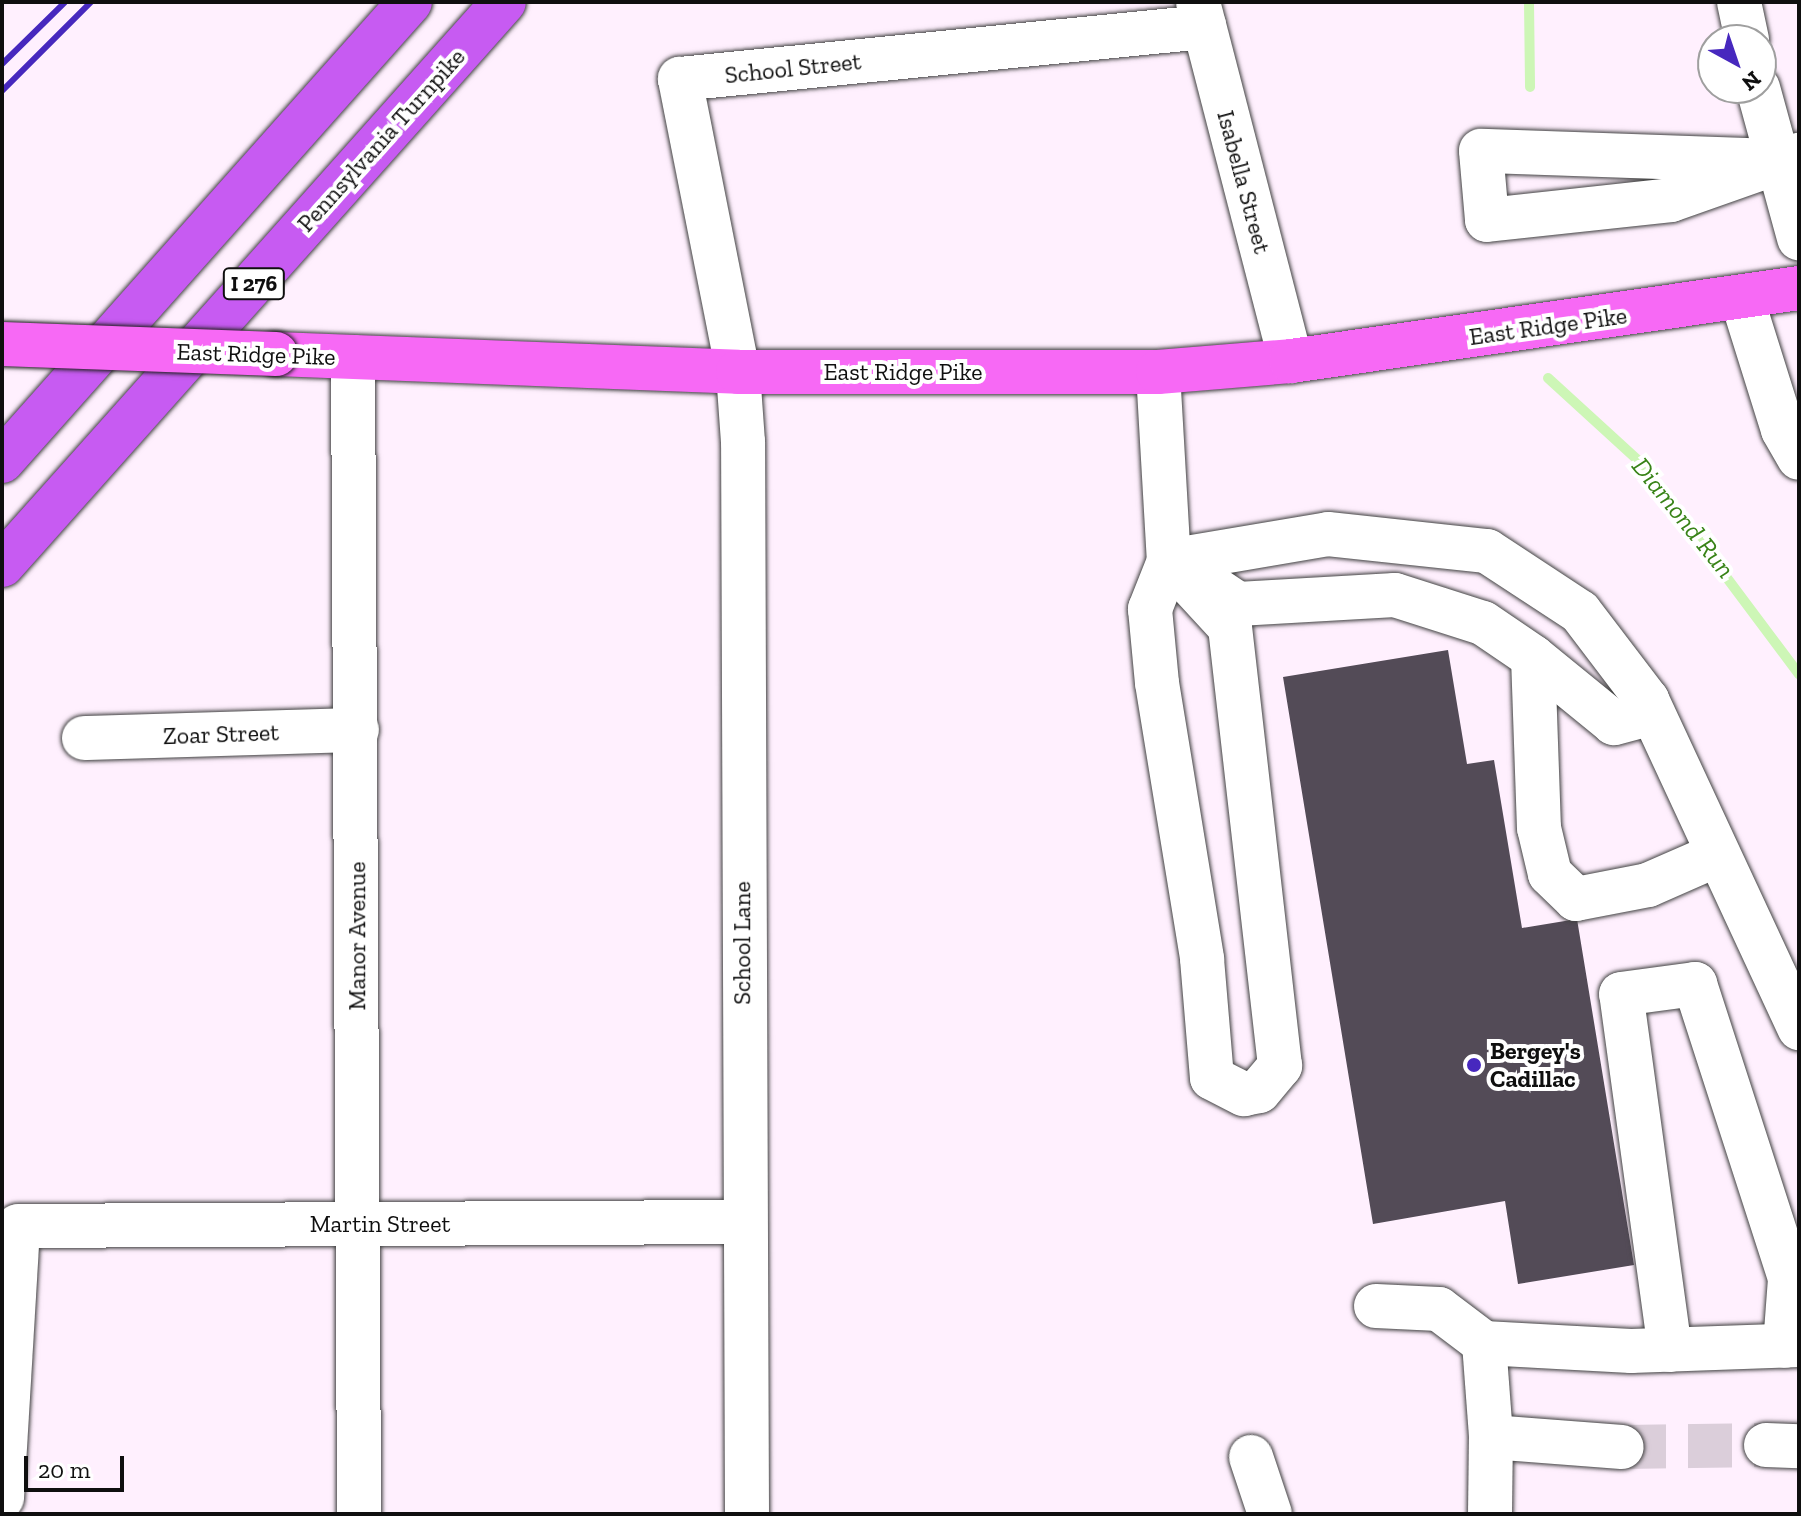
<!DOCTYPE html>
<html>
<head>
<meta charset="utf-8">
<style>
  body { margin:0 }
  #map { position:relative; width:1801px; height:1516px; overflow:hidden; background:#fff0fe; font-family:"Zilla Slab",serif }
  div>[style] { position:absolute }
  .stream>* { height:10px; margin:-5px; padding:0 5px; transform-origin:5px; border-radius:5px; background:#cdf6b6 }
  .building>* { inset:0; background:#534b57 }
  .minor-tunnel>* { height:44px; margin-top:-22px; transform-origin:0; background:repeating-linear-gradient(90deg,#dbceda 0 44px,transparent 0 66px) }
  .roads { filter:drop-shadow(0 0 2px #424242) drop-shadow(0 0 2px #424242) }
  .minor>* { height:44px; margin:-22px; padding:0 22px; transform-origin:22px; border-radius:22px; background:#fff }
  .major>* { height:44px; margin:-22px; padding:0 22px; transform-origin:22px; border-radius:22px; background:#f769f5 }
  .highway>* { height:44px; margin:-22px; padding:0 22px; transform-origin:22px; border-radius:22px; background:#c75bf2 }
  .rail>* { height:6px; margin:-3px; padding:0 3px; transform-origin:3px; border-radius:3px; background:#4728be }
  .bridges { filter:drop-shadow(0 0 2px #202020) drop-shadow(0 0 2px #202020) }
  .major-bridge>* { height:44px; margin:-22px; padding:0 22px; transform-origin:22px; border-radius:22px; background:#f769f5 }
  .dots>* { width:22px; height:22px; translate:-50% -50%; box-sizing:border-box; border:4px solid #fff; border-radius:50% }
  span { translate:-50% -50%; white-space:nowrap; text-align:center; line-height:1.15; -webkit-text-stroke:8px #fff; paint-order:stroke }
  .shield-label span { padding:2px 6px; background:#fff; border:2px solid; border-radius:6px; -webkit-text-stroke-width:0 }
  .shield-label { font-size:22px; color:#0f0f0f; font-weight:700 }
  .street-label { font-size:24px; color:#0f0f0f }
  .poi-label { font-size:24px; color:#0f0f0f; font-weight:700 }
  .left { translate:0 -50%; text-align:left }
  .water-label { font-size:26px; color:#388317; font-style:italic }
  .frame { position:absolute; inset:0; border:4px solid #0f0f0f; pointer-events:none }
  .north { position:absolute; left:1697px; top:24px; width:80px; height:80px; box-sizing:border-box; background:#fff; border:2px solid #9f9f9f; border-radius:50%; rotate:140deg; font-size:22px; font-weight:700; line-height:32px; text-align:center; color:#0f0f0f }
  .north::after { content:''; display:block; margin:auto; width:28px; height:36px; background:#4728be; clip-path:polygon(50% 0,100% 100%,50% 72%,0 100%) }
  .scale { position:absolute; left:24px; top:1456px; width:100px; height:36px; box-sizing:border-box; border:4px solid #0f0f0f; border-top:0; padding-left:10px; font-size:24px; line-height:28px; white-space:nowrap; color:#0f0f0f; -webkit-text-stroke:6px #fff; paint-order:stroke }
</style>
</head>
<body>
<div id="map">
  <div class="stream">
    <i style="left:1529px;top:2px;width:85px;rotate:89.3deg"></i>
    <i style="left:1548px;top:378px;width:126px;rotate:42.4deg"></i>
    <i style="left:1641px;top:463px;width:264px;rotate:53.2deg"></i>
  </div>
  <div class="building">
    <i style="clip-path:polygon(1448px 650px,1467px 764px,1494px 760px,1522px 928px,1577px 919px,1634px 1265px,1518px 1284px,1505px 1201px,1373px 1224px,1283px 677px)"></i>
  </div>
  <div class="minor-tunnel">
    <i style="left:1622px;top:1447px;width:144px;rotate:-0.8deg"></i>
  </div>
  <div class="roads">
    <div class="minor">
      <i style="left:1198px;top:2px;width:371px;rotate:75.5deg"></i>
      <i style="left:1739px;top:2px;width:39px;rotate:78deg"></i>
      <i style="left:1758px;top:88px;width:156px;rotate:74.7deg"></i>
      <i style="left:1774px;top:161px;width:293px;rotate:-178deg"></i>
      <i style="left:1481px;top:151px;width:69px;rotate:85deg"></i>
      <i style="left:1487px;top:220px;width:185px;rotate:-6.2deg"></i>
      <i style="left:1671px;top:200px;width:136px;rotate:-19.4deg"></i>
      <i style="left:1742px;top:299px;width:137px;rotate:72.6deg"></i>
      <i style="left:1783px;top:430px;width:32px;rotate:60deg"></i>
      <i style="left:353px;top:357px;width:1157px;rotate:89.7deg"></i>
      <i style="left:1158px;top:372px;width:189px;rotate:86.7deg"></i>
      <i style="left:1169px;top:561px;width:52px;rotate:111.6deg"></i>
      <i style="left:1150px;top:609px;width:74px;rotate:84.6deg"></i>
      <i style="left:1157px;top:683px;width:280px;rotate:80.7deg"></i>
      <i style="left:1202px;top:959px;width:119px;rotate:85.2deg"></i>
      <i style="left:1212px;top:1078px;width:36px;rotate:27deg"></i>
      <i style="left:1244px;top:1094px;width:15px;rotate:-11deg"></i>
      <i style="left:1259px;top:1091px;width:33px;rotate:-50deg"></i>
      <i style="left:1280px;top:1066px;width:442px;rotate:-96.5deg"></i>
      <i style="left:1230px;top:627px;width:90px;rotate:-132.7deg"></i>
      <i style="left:1169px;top:561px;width:161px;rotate:-9.6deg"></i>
      <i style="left:1328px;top:534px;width:160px;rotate:6.1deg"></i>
      <i style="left:1487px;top:551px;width:111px;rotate:33.3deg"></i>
      <i style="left:1580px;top:612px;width:111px;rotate:52.7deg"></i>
      <i style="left:1647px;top:700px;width:17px;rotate:111deg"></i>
      <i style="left:1641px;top:716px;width:28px;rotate:165deg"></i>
      <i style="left:1614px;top:723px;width:104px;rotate:-140.8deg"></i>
      <i style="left:1199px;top:578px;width:47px;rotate:33.7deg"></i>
      <i style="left:1238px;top:604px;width:157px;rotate:-3.3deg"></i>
      <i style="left:1395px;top:595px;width:92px;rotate:17.7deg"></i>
      <i style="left:1483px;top:623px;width:60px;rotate:34.2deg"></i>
      <i style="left:1533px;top:657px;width:171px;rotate:88deg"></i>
      <i style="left:1539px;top:828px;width:47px;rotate:76.6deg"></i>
      <i style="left:1550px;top:874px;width:36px;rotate:44deg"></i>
      <i style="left:1576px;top:899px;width:73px;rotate:-11deg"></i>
      <i style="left:1648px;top:885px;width:72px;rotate:-23.7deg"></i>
      <i style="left:1647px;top:700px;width:362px;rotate:65.1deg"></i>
      <i style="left:84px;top:738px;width:273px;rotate:-1.7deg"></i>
      <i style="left:1376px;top:1306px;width:63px;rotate:2.7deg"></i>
      <i style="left:1439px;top:1309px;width:56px;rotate:37.1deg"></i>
      <i style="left:1484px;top:1343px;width:147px;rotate:3.1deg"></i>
      <i style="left:1631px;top:1351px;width:168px;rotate:-2deg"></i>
      <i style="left:1484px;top:1343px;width:94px;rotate:85.7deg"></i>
      <i style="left:1491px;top:1437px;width:131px;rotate:4.4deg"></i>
      <i style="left:1670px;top:1350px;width:359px;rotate:-97.8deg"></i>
      <i style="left:1621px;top:994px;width:75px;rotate:-7.7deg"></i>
      <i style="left:1695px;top:984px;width:310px;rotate:72.1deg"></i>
      <i style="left:1790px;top:1279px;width:67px;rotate:94.3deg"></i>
      <i style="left:1766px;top:1445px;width:33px;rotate:2deg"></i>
      <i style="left:1251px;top:1457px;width:60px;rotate:71.6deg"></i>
      <i style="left:2px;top:1498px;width:272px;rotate:-86.6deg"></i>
      <i style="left:18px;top:1226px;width:724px;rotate:-0.32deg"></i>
      <i style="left:747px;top:1514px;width:1072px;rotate:-90.21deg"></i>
      <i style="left:743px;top:442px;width:70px;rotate:-94.1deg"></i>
      <i style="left:738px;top:372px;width:299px;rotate:-101.2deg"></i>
      <i style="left:680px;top:79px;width:527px;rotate:-5.67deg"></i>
      <i style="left:1490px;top:1514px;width:77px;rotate:-89.3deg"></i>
    </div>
    <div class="major">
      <i style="left:276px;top:354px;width:462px;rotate:2.2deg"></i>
      <i style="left:738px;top:372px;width:420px"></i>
      <i style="left:1158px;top:372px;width:133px;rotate:-4.7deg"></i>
      <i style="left:1291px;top:361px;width:513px;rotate:-8.18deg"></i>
    </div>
    <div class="highway">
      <i style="left:2px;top:461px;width:614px;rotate:-48.37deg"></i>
      <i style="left:2px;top:565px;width:754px;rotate:-48.28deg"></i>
    </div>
  </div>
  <div class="rail">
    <i style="left:2px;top:64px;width:88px;rotate:-44.5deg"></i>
    <i style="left:2px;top:91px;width:126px;rotate:-45deg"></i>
  </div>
  <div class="bridges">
    <div class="major-bridge">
      <i style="left:2px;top:344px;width:274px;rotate:2.1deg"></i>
    </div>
  </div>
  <div class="dots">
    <i style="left:1474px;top:1065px;background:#4728be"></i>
  </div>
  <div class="shield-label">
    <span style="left:254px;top:284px">I 276</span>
  </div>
  <div class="street-label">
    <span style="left:793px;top:68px;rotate:-6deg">School Street</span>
    <span style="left:381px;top:140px;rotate:-48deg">Pennsylvania Turnpike</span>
    <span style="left:1244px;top:182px;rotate:75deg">Isabella Street</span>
    <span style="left:1548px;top:326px;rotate:-8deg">East Ridge Pike</span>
    <span style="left:256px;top:354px;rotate:2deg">East Ridge Pike</span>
    <span style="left:903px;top:372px">East Ridge Pike</span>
    <span style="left:221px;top:734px;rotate:-2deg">Zoar Street</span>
    <span style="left:357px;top:936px;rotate:-90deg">Manor Avenue</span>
    <span style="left:742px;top:943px;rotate:-90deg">School Lane</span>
    <span style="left:380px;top:1224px">Martin Street</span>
  </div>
  <div class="poi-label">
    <span class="left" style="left:1490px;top:1065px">Bergey's<br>Cadillac</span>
  </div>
  <div class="water-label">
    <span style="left:1683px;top:518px;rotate:51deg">Diamond Run</span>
  </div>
  <div class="frame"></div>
  <div class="north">N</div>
  <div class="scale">20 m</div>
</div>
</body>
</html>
